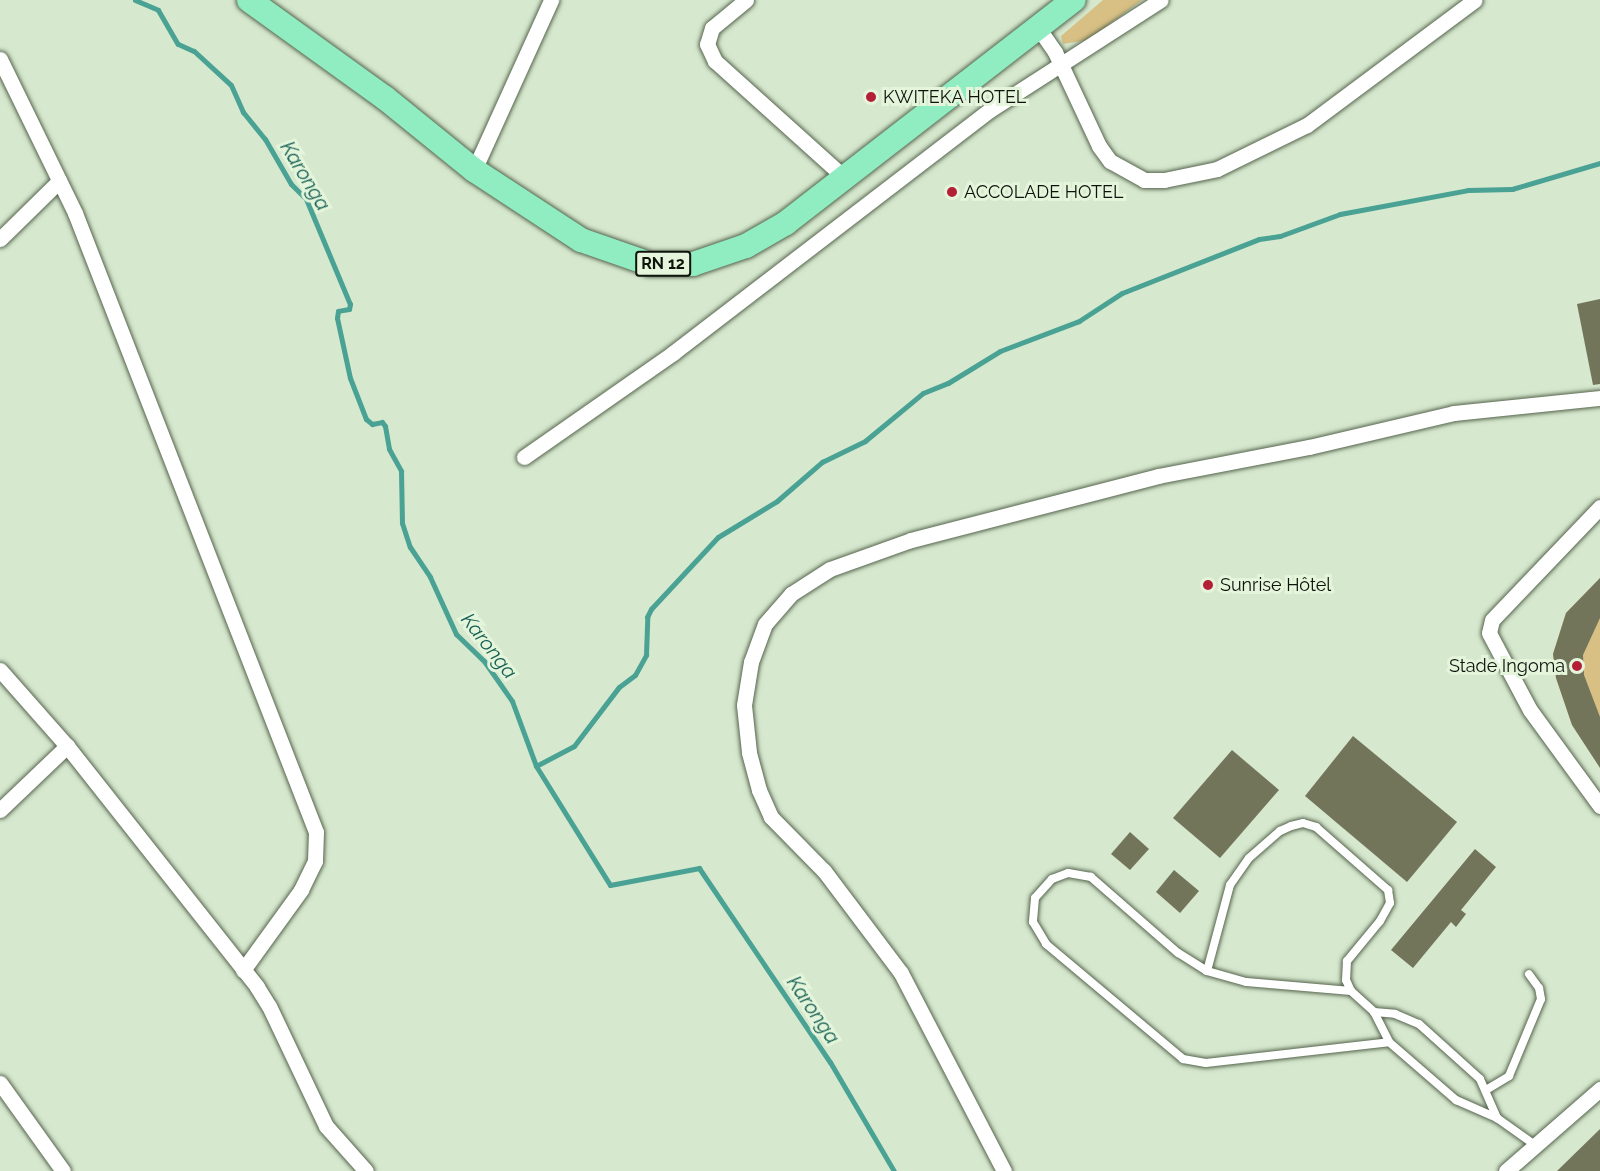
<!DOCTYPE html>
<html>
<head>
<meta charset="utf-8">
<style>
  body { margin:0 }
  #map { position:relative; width:1600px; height:1171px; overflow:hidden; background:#d6e8ce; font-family:Raleway,sans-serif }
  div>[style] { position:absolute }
  .green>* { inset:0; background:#d8c084 }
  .stream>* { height:5px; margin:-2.5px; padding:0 2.5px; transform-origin:2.5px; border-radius:2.5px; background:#49a293 }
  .building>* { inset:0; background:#73755b }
  .roads { filter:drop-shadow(0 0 2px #56654e) drop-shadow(0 0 2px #56654e) }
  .lane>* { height:8px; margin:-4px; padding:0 4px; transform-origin:4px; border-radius:4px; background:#fff }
  .street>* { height:15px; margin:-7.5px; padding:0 7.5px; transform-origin:7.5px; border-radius:7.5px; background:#fff }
  .primary>* { height:24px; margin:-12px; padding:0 12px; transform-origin:12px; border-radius:12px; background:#90edc1 }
  .dots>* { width:16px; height:16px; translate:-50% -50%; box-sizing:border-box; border:3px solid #e4f5db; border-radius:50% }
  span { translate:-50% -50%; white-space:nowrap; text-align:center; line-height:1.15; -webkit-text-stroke:6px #e4f5db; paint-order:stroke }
  .shield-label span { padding:2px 4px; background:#e4f5db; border:2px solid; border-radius:4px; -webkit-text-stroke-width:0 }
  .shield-label { font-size:16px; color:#0e130b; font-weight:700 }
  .poi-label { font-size:18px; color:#0e130b }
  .left { translate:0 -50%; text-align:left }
  .right { translate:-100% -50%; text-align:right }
  .water-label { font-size:20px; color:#145e53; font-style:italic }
</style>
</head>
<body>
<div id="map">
  <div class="green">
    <i style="clip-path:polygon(1103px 0,1142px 0,1088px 40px,1063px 44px,1061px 36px)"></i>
    <i style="clip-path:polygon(1600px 578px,1600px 767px,1572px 725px,1556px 678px,1553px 654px,1566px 613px)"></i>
  </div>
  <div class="stream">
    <i style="left:135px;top:0;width:25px;rotate:23deg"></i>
    <i style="left:158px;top:10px;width:39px;rotate:60deg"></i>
    <i style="left:178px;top:44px;width:17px;rotate:24deg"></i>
    <i style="left:194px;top:51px;width:50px;rotate:42.6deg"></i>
    <i style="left:231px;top:85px;width:30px;rotate:66deg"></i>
    <i style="left:243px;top:112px;width:35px;rotate:51deg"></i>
    <i style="left:265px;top:139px;width:52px;rotate:60deg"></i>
    <i style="left:291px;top:184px;width:21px;rotate:45deg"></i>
    <i style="left:306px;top:199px;width:114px;rotate:67.3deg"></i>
    <i style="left:350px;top:304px;width:5px;rotate:101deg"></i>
    <i style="left:349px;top:309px;width:11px;rotate:170deg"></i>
    <i style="left:338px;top:311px;width:7px;rotate:98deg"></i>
    <i style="left:337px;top:318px;width:61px;rotate:77.8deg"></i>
    <i style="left:350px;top:378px;width:44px;rotate:68.7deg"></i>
    <i style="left:366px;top:419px;width:8px;rotate:40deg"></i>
    <i style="left:372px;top:424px;width:10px;rotate:-11deg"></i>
    <i style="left:382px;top:422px;width:5px;rotate:53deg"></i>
    <i style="left:385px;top:426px;width:23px;rotate:80deg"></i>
    <i style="left:389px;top:449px;width:25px;rotate:61deg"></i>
    <i style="left:401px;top:471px;width:52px;rotate:88.9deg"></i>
    <i style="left:402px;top:523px;width:25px;rotate:72deg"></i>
    <i style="left:410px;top:547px;width:36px;rotate:56deg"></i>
    <i style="left:430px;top:577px;width:63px;rotate:65.5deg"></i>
    <i style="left:456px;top:634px;width:39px;rotate:44deg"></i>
    <i style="left:484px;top:661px;width:49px;rotate:55deg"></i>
    <i style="left:512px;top:701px;width:69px;rotate:69.7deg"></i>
    <i style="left:536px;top:766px;width:140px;rotate:58.1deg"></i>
    <i style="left:610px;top:885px;width:91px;rotate:-10.8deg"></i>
    <i style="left:699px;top:868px;width:234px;rotate:56deg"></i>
    <i style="left:830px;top:1062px;width:126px;rotate:59.6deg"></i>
    <i style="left:536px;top:766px;width:43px;rotate:-27.8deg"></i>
    <i style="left:574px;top:746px;width:74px;rotate:-52.7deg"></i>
    <i style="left:619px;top:687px;width:20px;rotate:-37deg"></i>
    <i style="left:635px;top:675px;width:23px;rotate:-61deg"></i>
    <i style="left:646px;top:655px;width:38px;rotate:-88deg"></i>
    <i style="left:647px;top:617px;width:9px;rotate:-63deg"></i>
    <i style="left:651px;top:609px;width:98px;rotate:-47.1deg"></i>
    <i style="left:718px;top:537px;width:69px;rotate:-31.4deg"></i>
    <i style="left:777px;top:501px;width:60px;rotate:-40.9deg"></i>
    <i style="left:822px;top:462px;width:48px;rotate:-26deg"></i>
    <i style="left:865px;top:441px;width:75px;rotate:-39.6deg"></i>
    <i style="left:923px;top:393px;width:27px;rotate:-22deg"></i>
    <i style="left:948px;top:383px;width:61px;rotate:-31.6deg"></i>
    <i style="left:1000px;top:351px;width:85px;rotate:-20.8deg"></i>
    <i style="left:1079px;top:321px;width:51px;rotate:-33.1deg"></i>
    <i style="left:1122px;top:293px;width:147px;rotate:-21.5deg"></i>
    <i style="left:1259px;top:239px;width:21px;rotate:-8deg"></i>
    <i style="left:1280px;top:236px;width:64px;rotate:-20.1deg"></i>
    <i style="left:1340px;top:214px;width:130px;rotate:-10.6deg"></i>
    <i style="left:1468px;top:190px;width:44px;rotate:-1.3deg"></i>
    <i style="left:1512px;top:189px;width:92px;rotate:-16.5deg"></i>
  </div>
  <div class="building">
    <i style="clip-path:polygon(1600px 299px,1600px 384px,1593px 385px,1577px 304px)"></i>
    <i style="clip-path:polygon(1600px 578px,1600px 618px,1583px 655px,1584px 675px,1600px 717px,1600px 768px,1572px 725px,1556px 678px,1553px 654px,1566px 613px)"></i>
    <i style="clip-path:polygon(1353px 736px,1457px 822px,1407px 882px,1305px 796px)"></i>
    <i style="clip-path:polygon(1232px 750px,1279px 790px,1220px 858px,1173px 818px)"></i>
    <i style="clip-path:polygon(1130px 832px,1149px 849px,1130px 870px,1111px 854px)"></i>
    <i style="clip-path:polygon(1475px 849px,1496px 867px,1461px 910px,1466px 914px,1456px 927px,1451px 922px,1413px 968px,1391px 950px)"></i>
    <i style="clip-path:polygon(1174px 870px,1199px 891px,1180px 913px,1156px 892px)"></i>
    <i style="clip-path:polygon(1600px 1129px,1600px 1171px,1557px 1171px)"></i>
  </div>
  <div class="roads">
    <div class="lane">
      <i style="left:1207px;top:971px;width:34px;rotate:-148deg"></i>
      <i style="left:1178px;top:953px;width:116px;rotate:-138.9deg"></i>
      <i style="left:1091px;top:877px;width:23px;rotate:-170deg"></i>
      <i style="left:1068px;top:873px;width:17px;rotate:159deg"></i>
      <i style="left:1052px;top:879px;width:25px;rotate:132deg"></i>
      <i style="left:1035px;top:898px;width:24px;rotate:95deg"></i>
      <i style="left:1033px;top:922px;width:26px;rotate:59deg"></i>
      <i style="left:1046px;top:944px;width:179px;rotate:40deg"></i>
      <i style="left:1183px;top:1059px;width:23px;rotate:10deg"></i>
      <i style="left:1206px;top:1063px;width:184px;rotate:-6.5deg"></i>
      <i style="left:1389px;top:1042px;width:89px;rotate:40.9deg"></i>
      <i style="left:1456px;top:1100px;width:45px;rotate:23.7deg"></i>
      <i style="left:1351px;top:991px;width:105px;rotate:-175.1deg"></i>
      <i style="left:1246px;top:982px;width:41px;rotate:-164.2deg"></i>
      <i style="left:1207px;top:971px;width:89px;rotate:-75deg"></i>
      <i style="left:1230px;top:885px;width:33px;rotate:-55deg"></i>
      <i style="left:1249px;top:858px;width:41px;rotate:-41.1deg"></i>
      <i style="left:1280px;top:831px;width:12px;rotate:-24deg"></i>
      <i style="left:1291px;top:826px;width:12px;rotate:-14deg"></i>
      <i style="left:1303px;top:823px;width:14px;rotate:17deg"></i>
      <i style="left:1316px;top:827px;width:96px;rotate:41.2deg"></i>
      <i style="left:1388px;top:890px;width:13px;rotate:81deg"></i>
      <i style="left:1390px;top:903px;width:21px;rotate:119deg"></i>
      <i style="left:1380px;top:921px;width:52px;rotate:129.5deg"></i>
      <i style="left:1347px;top:961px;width:19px;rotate:93deg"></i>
      <i style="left:1346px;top:980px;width:12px;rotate:66deg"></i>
      <i style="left:1351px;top:991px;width:31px;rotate:42deg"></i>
      <i style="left:1374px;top:1012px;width:21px;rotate:5deg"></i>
      <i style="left:1395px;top:1014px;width:26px;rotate:23deg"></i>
      <i style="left:1419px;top:1024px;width:82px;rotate:42deg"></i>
      <i style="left:1480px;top:1079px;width:43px;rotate:66.4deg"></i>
      <i style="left:1497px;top:1118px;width:47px;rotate:35.4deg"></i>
      <i style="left:1374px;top:1012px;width:34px;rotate:63deg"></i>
      <i style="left:1486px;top:1090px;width:27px;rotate:-31deg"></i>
      <i style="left:1509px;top:1076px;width:83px;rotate:-67.4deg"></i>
      <i style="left:1541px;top:999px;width:11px;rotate:-100deg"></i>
      <i style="left:1539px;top:988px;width:17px;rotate:-126deg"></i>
    </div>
    <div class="street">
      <i style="left:746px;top:0;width:44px;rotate:140.5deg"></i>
      <i style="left:712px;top:28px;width:17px;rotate:107deg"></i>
      <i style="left:707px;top:44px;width:19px;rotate:65deg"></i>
      <i style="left:715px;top:61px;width:176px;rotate:42deg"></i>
      <i style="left:1039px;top:29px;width:28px;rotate:55deg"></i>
      <i style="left:1055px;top:52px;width:104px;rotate:64.9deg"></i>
      <i style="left:1099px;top:146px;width:19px;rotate:54deg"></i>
      <i style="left:1110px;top:161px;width:39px;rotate:29deg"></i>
      <i style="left:1144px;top:180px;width:20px"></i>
      <i style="left:1164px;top:180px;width:54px;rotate:-11.7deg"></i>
      <i style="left:1217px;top:169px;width:100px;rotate:-26.1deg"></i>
      <i style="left:1307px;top:125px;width:209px;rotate:-36.7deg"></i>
      <i style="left:0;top:59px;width:171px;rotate:64deg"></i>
      <i style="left:75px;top:213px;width:664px;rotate:68.73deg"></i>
      <i style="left:316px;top:832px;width:29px;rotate:92deg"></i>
      <i style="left:315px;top:861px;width:32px;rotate:116deg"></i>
      <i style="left:301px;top:890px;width:99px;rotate:125.9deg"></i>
      <i style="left:474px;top:170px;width:187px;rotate:-65.6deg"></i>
      <i style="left:0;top:239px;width:83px;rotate:-44.5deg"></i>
      <i style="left:524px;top:457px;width:182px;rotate:-34.9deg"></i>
      <i style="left:673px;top:353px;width:399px;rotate:-37.5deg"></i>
      <i style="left:990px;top:110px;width:203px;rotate:-32.8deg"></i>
      <i style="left:1600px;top:507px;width:156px;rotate:133.7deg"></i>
      <i style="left:1492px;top:620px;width:13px;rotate:103deg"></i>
      <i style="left:1489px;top:633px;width:87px;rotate:62deg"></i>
      <i style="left:1530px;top:710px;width:119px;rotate:53.9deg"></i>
      <i style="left:0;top:670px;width:101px;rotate:48.6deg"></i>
      <i style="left:67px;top:746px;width:307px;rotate:51.7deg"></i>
      <i style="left:257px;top:987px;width:22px;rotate:58deg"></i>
      <i style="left:269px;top:1006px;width:133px;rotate:64.6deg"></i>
      <i style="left:326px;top:1126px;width:60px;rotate:48.4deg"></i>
      <i style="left:0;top:810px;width:93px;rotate:-43.7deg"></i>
      <i style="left:0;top:1083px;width:108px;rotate:54.4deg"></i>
      <i style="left:1004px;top:1171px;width:223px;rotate:-117.5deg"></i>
      <i style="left:901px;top:973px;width:128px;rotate:-127deg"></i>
      <i style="left:824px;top:871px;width:76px;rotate:-134.5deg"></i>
      <i style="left:771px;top:817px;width:30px;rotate:-114deg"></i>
      <i style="left:759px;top:790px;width:39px;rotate:-105deg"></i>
      <i style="left:749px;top:752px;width:47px;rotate:-96.1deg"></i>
      <i style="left:744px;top:705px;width:44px;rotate:-80.8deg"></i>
      <i style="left:751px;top:662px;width:40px;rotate:-69.8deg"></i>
      <i style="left:765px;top:624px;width:40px;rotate:-49deg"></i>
      <i style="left:791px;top:594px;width:46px;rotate:-32.7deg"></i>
      <i style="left:830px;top:569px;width:86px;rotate:-19.7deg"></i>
      <i style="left:911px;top:540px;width:255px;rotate:-14.5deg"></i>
      <i style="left:1158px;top:476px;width:154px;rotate:-10.9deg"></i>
      <i style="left:1309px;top:447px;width:149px;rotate:-13.2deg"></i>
      <i style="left:1454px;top:413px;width:147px;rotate:-5.9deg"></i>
      <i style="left:1506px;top:1171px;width:125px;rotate:-41.1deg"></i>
    </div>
    <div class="primary">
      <i style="left:249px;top:0;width:168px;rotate:35.8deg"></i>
      <i style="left:385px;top:98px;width:114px;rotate:39deg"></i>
      <i style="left:474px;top:170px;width:128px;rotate:33.2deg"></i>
      <i style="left:581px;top:240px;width:73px;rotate:19.2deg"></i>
      <i style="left:650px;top:264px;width:43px"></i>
      <i style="left:693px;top:264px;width:56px;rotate:-18.8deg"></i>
      <i style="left:746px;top:246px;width:46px;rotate:-29.9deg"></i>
      <i style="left:786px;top:223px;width:364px;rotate:-37.8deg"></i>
    </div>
  </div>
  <div class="dots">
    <i style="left:871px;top:97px;background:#b32036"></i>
    <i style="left:952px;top:192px;background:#b32036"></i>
    <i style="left:1208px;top:585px;background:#b32036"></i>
    <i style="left:1577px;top:666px;background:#b32036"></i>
  </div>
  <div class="shield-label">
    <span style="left:663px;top:264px">RN 12</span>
  </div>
  <div class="poi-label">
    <span class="left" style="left:883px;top:97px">KWITEKA HOTEL</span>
    <span class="left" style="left:964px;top:192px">ACCOLADE HOTEL</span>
    <span class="left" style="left:1220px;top:585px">Sunrise Hôtel</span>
    <span class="right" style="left:1565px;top:666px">Stade Ingoma</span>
  </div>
  <div class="water-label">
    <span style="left:305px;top:176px;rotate:59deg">Karonga</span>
    <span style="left:489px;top:646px;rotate:52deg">Karonga</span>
    <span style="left:813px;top:1010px;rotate:56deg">Karonga</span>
  </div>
</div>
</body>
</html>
